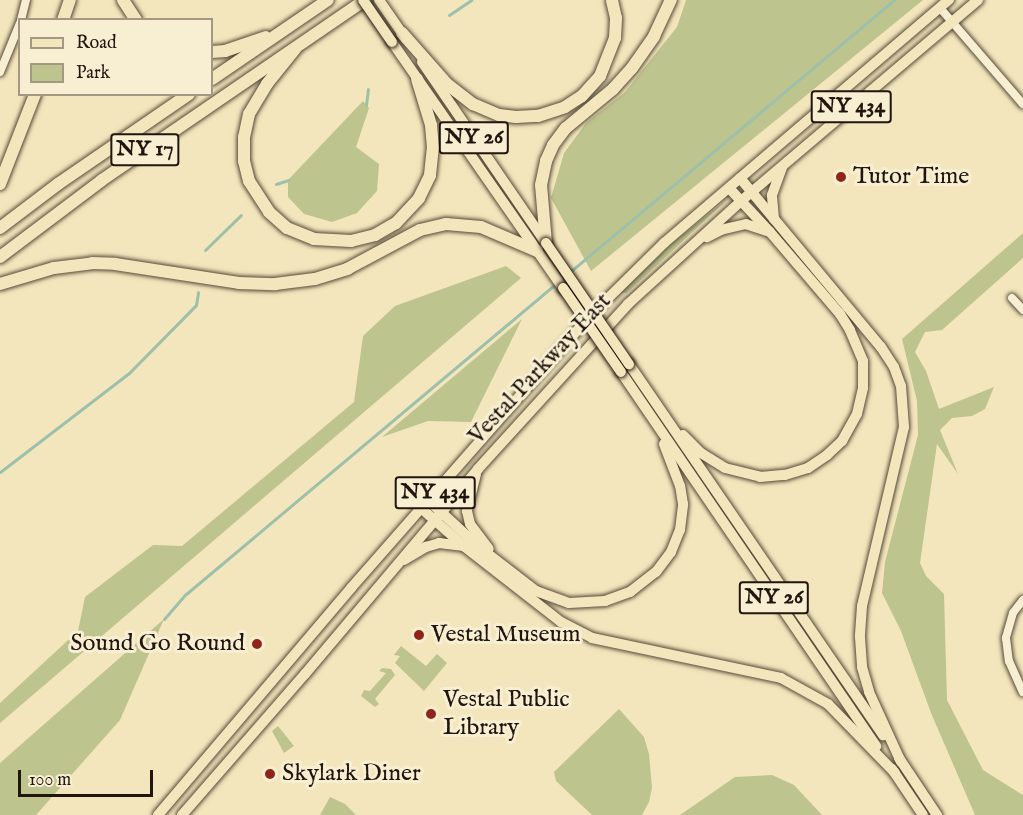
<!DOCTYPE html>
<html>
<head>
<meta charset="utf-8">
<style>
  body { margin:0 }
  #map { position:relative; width:1023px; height:815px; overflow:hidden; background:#f4e6bc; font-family:"IM FELL English",serif }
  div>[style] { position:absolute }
  .green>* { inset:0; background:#bec48e }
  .stream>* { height:3px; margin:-1.5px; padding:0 1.5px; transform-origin:1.5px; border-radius:1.5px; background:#9dc0ab }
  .roads { filter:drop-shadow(0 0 2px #554a3a) drop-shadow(0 0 2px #554a3a) }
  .minor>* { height:8px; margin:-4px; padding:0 4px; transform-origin:4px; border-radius:4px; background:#f8efd3 }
  .major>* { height:10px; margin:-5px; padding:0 5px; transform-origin:5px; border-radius:5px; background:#f4e6bc }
  .highway>* { height:12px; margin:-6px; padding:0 6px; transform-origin:6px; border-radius:6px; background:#f4e6bc }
  .bridges { filter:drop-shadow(0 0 2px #20160e) drop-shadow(0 0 2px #20160e) }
  .major-bridge>* { height:10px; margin:-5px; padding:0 5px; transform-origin:5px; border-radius:5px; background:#f4e6bc }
  .dots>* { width:16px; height:16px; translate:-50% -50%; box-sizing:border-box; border:3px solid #f8efd3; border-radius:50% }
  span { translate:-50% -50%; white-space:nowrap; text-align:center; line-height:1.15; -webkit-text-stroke:6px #f8efd3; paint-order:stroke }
  .shield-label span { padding:2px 4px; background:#f8efd3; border:2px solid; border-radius:4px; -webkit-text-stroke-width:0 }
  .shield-label { font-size:22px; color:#20160e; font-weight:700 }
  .poi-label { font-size:24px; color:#20160e }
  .left { translate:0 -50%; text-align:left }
  .right { translate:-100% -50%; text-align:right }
  .street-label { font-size:24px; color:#20160e }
  .legend { position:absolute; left:18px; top:18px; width:195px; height:78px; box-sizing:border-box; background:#f8efd3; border:2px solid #a29884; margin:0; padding:8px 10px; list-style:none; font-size:18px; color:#20160e }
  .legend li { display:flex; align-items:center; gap:12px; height:30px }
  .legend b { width:30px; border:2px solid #a29884 }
  .scale { position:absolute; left:18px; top:770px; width:135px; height:27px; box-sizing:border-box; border:3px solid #20160e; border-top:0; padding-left:8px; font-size:18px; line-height:21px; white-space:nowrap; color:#20160e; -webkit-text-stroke:4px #f8efd3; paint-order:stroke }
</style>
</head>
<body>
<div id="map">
  <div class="green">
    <i style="clip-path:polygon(686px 0,923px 0,591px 271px,551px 198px,564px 153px,586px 123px,625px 92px,677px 27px)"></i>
    <i style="clip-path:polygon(363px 101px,369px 108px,356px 147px,379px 164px,377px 191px,357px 213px,332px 222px,304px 214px,288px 197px,288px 180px)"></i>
    <i style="clip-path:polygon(730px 197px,627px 293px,620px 293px,676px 240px)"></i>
    <i style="clip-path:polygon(1023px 233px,1023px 258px,942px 330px,925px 332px,915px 352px,926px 371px,939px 409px,994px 387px,985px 409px,972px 416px,952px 418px,940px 430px,958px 474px,937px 444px,920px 563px,926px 576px,944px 594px,947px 700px,983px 770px,1023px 795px,1023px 815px,975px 815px,931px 713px,901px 631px,882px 593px,885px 562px,918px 435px,917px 401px,902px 339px)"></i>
    <i style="clip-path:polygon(506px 266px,521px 278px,0 723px,0 703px,78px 631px,85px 597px,153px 545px,182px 546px,354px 402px,363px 336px,395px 306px)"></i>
    <i style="clip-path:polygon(522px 319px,471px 422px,428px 421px,382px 437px)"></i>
    <i style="clip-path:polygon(164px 619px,120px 720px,36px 815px,0 815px,0 763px)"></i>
    <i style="clip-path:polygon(401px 646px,426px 666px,437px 654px,447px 663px,424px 691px,395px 663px,400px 656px,394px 655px)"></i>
    <i style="clip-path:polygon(382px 668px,391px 669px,395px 675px,375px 699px,379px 704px,375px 707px,361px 696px,364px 690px,370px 691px,386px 673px,379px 671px)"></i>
    <i style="clip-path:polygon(619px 709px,644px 737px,649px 754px,652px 788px,649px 802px,642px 815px,592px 815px,556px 781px,554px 772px)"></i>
    <i style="clip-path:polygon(278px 726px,294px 746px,284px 753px,272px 731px)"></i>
    <i style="clip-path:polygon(772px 775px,794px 785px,822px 815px,680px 815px,735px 777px)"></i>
    <i style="clip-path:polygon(330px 797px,345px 804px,356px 815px,320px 815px)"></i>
  </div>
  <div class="stream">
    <i style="left:449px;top:15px;width:27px;rotate:-34deg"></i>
    <i style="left:366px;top:105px;width:16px;rotate:-83deg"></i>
    <i style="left:276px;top:184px;width:13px;rotate:-18deg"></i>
    <i style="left:205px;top:250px;width:50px;rotate:-44.2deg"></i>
    <i style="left:0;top:472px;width:163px;rotate:-37.5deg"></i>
    <i style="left:129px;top:373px;width:95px;rotate:-45.4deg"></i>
    <i style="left:196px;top:305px;width:13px;rotate:-81deg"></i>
    <i style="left:164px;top:619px;width:33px;rotate:-49deg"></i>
    <i style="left:186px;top:594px;width:924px;rotate:-40deg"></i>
  </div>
  <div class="roads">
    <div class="minor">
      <i style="left:940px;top:8px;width:127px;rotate:49.2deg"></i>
      <i style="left:21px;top:20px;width:21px;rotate:-76deg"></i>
      <i style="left:0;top:72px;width:53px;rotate:-67.8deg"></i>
      <i style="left:1012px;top:298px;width:16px;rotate:47deg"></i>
      <i style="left:1023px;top:600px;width:16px;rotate:128deg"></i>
      <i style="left:1013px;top:613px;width:26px;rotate:106deg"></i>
      <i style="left:1006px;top:638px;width:23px;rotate:83deg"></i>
      <i style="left:1009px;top:661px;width:34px;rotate:66deg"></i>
    </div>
    <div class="major">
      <i style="left:379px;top:0;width:47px;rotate:55.3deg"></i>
      <i style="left:392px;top:42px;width:300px;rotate:55.2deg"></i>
      <i style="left:422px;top:62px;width:219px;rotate:55.6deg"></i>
      <i style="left:740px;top:178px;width:220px;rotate:50.2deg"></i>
      <i style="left:881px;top:347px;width:24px;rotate:57deg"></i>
      <i style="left:894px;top:367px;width:20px;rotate:70deg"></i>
      <i style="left:901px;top:386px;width:41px;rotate:85.8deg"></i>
      <i style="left:904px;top:427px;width:184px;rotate:103.2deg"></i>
      <i style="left:862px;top:606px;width:31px;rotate:94deg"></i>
      <i style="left:860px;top:637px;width:30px;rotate:86deg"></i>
      <i style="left:862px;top:667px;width:26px;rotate:74deg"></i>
      <i style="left:869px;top:692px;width:77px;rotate:65.4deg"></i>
      <i style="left:729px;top:188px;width:59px;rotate:47.1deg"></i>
      <i style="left:774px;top:219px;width:24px;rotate:-95deg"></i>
      <i style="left:772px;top:195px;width:29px;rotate:-70deg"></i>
      <i style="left:629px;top:364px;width:450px;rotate:55.6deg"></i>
      <i style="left:621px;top:372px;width:453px;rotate:55.7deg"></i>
      <i style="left:683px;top:435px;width:25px;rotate:45deg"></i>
      <i style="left:701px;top:453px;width:28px;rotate:32deg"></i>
      <i style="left:725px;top:468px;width:36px;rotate:14deg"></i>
      <i style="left:760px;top:477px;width:25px;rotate:-5deg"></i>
      <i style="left:785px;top:475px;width:24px;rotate:-17deg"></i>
      <i style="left:808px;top:468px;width:23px;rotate:-34deg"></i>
      <i style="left:827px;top:455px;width:21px;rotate:-43deg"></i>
      <i style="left:842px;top:441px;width:31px;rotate:-61deg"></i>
      <i style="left:857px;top:414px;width:27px;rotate:-77deg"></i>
      <i style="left:863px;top:388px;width:27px;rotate:-90deg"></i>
      <i style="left:863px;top:361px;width:34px;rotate:-113deg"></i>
      <i style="left:850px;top:330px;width:19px;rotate:-122deg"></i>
      <i style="left:840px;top:314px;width:108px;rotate:-130.5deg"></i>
      <i style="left:770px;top:232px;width:25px;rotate:-162deg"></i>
      <i style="left:746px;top:224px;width:26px;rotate:167deg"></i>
      <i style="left:721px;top:230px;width:16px;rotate:153deg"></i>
      <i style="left:476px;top:474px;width:38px;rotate:104deg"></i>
      <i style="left:467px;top:511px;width:13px;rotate:77deg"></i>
      <i style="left:470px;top:524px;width:31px;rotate:53deg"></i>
      <i style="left:429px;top:501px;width:68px;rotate:42.6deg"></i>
      <i style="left:479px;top:547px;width:72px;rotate:37.7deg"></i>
      <i style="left:536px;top:591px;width:35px;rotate:20deg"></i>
      <i style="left:569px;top:603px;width:36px;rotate:-3deg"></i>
      <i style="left:605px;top:601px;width:27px;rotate:-20deg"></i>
      <i style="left:630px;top:592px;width:33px;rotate:-38deg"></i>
      <i style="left:656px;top:572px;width:25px;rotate:-53deg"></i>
      <i style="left:671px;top:552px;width:24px;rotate:-68deg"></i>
      <i style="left:680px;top:530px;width:26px;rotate:-83deg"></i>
      <i style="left:683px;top:504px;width:18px;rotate:-99deg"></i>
      <i style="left:680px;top:486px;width:45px;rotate:-110.9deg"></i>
      <i style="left:422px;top:509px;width:57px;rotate:41.5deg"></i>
      <i style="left:465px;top:547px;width:122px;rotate:38deg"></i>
      <i style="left:561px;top:622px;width:35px;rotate:27deg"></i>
      <i style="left:592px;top:638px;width:193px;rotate:11.9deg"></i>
      <i style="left:781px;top:678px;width:54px;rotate:29deg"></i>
      <i style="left:828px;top:704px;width:96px;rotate:45.8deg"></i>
      <i style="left:404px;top:560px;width:26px;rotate:-31deg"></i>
      <i style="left:426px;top:547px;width:14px;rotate:-17deg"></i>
      <i style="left:439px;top:543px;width:23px;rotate:7deg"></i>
      <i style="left:899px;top:758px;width:69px;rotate:56.3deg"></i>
      <i style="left:892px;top:769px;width:55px;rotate:56deg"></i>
      <i style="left:158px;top:815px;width:298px;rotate:-49.6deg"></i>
      <i style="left:351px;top:588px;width:361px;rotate:-48.7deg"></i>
      <i style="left:589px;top:317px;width:105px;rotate:-44.6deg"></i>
      <i style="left:664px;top:243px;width:375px;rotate:-40.5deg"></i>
      <i style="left:182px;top:815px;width:187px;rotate:-48.9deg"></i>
      <i style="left:305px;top:674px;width:268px;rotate:-49.8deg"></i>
      <i style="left:478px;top:469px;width:223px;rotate:-47.7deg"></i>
      <i style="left:628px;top:304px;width:153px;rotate:-42.3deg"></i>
      <i style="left:741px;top:201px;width:311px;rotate:-40.3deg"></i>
    </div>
    <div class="highway">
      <i style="left:123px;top:0;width:24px;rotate:57deg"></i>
      <i style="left:63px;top:20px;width:21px;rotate:-71deg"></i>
      <i style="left:402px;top:33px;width:68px;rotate:48.6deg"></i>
      <i style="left:447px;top:84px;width:33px;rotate:38deg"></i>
      <i style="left:473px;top:104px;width:28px;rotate:23deg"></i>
      <i style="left:499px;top:115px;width:17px;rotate:7deg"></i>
      <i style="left:516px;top:117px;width:22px;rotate:-3deg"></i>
      <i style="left:538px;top:116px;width:28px;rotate:-18deg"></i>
      <i style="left:565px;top:107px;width:20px;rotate:-33deg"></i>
      <i style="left:582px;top:96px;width:27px;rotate:-48deg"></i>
      <i style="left:600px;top:76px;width:41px;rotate:-68.5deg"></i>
      <i style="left:615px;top:38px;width:20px;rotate:-87deg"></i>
      <i style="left:616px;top:18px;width:18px;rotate:-103deg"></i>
      <i style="left:295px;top:49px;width:45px;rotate:128.7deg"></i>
      <i style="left:267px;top:84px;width:35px;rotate:121deg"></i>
      <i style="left:249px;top:114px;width:24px;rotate:102deg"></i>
      <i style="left:244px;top:137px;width:24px;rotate:90deg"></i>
      <i style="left:244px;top:161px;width:21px;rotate:76deg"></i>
      <i style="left:249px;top:181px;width:37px;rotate:57deg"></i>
      <i style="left:269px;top:212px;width:24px;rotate:42deg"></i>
      <i style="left:287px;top:228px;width:29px;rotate:22deg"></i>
      <i style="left:314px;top:239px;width:37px;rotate:3deg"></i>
      <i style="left:351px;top:241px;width:25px;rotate:-14deg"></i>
      <i style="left:375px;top:235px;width:24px;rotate:-30deg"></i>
      <i style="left:396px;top:223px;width:34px;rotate:-47deg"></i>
      <i style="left:419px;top:198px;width:25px;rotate:-64deg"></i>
      <i style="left:430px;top:175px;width:27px;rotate:-84deg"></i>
      <i style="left:433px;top:148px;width:23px;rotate:-95deg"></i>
      <i style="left:431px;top:125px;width:48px;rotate:-106.9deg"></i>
      <i style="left:212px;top:52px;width:13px;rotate:-4deg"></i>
      <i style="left:225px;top:51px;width:43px;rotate:-18.9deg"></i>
      <i style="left:212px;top:79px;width:140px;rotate:-34.3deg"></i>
      <i style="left:0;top:184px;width:97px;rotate:-68.7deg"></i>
      <i style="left:0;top:228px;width:73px;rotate:-37.2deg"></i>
      <i style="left:58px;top:184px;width:159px;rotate:-34.5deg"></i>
      <i style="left:546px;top:243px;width:58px;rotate:-94.9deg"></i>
      <i style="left:541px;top:185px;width:25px;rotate:-78deg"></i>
      <i style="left:546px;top:161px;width:17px;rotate:-66deg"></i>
      <i style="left:553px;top:145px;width:21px;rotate:-53deg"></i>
      <i style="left:566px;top:128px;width:61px;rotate:-39.7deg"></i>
      <i style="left:613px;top:89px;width:28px;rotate:-48deg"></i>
      <i style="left:632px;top:68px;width:39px;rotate:-55deg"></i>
      <i style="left:654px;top:36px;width:40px;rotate:-65deg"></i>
      <i style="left:0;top:257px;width:128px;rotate:-37deg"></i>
      <i style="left:102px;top:180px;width:319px;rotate:-34.4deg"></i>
      <i style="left:0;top:284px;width:56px;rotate:-16.5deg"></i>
      <i style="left:54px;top:268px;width:38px;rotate:-7deg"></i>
      <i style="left:92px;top:263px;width:23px;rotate:2deg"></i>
      <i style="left:115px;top:264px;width:125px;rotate:8.7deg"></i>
      <i style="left:239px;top:283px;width:36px;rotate:2deg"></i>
      <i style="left:275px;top:284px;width:40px;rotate:-7.1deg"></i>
      <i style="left:315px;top:279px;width:34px;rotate:-17deg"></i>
      <i style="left:347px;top:269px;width:83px;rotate:-28.1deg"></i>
      <i style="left:420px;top:230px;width:27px;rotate:-13deg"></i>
      <i style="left:446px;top:224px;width:35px;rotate:5deg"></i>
      <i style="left:481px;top:227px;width:61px;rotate:23.2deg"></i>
    </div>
  </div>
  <div class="bridges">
    <div class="major-bridge">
      <i style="left:363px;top:0;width:51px;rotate:55.4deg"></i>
      <i style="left:546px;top:243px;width:147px;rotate:55.6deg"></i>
      <i style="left:563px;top:288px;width:102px;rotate:55.4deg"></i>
    </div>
  </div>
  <div class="dots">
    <i style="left:841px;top:177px;background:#8f2418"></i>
    <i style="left:419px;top:635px;background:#8f2418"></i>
    <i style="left:257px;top:644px;background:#8f2418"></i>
    <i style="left:431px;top:714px;background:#8f2418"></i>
    <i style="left:270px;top:774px;background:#8f2418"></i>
  </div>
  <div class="shield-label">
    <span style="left:851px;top:107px">NY 434</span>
    <span style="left:474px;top:138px">NY 26</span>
    <span style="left:145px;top:150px">NY 17</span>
    <span style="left:435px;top:493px">NY 434</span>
    <span style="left:774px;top:598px">NY 26</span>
  </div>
  <div class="poi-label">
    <span class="left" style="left:853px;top:177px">Tutor Time</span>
    <span class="left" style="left:431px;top:635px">Vestal Museum</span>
    <span class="right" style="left:245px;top:644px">Sound Go Round</span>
    <span class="left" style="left:443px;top:714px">Vestal Public<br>Library</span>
    <span class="left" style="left:282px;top:774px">Skylark Diner</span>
  </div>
  <div class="street-label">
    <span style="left:540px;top:369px;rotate:-47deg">Vestal Parkway East</span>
  </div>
  <ul class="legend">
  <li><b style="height:8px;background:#f4e6bc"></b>Road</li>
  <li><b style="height:16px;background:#bec48e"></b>Park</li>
  </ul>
  <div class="scale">100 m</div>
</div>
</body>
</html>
